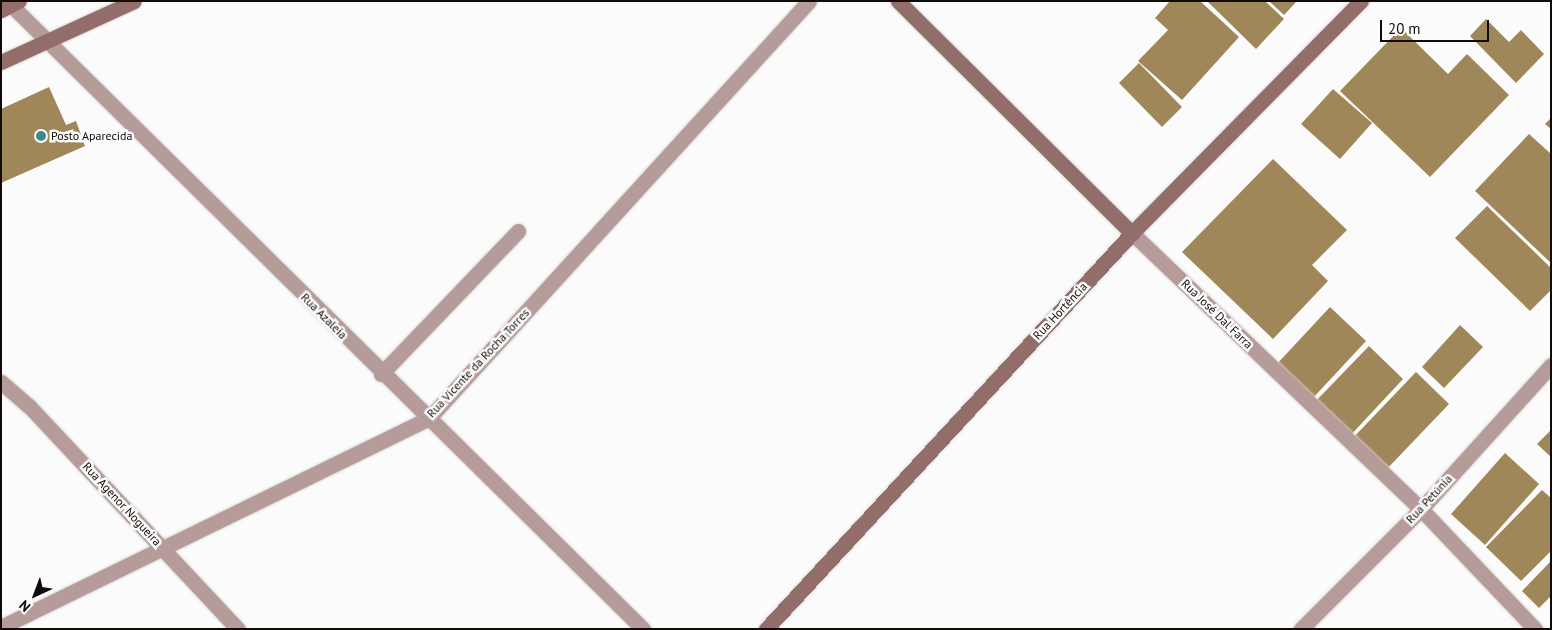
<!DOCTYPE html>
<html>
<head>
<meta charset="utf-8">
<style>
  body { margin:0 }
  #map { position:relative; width:1552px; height:630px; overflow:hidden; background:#fbfbfb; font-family:"PT Sans",sans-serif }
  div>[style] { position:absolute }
  .building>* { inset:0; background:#a08759 }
  .roads { filter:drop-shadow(0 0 1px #d6d4d4) drop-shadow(0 0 1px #d6d4d4) }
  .lane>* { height:15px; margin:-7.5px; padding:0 7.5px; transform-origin:7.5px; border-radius:7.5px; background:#b59b99 }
  .street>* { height:15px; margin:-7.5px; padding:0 7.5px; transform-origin:7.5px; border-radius:7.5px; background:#b59b99 }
  .secondary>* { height:15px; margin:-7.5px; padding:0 7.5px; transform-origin:7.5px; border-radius:7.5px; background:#926d6a }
  .dots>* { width:14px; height:14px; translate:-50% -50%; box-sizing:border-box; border:2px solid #fbfbfb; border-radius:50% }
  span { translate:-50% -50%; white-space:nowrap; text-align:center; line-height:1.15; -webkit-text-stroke:5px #fbfbfb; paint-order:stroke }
  .poi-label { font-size:12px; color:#120a06 }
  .left { translate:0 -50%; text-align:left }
  .street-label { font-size:12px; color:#120a06 }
  .frame { position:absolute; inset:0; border:2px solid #120a06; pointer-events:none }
  .north { position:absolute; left:10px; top:570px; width:50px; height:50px; -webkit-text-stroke:4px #fbfbfb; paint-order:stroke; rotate:223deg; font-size:14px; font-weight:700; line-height:20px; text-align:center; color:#120a06 }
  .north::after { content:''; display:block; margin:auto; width:18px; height:22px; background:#120a06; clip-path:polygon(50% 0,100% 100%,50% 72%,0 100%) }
  .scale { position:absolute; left:1380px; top:20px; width:109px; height:22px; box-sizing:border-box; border:2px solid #120a06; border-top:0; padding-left:6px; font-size:15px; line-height:18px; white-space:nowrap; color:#120a06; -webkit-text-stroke:4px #fbfbfb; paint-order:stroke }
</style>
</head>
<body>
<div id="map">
  <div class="building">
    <i style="clip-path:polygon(1170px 1px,1200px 1px,1239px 37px,1182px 100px,1138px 61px,1168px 30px,1155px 18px)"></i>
    <i style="clip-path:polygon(1207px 1px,1265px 1px,1284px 19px,1256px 49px)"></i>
    <i style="clip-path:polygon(1269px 1px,1297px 1px,1284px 15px)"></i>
    <i style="clip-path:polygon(1486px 19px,1509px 42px,1521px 30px,1544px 54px,1516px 83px,1470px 36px)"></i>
    <i style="clip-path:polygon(1401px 28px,1448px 74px,1467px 54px,1509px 95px,1430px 177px,1340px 91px)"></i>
    <i style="clip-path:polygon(1139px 63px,1182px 107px,1162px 127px,1119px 83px)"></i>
    <i style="clip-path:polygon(49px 87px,66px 125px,76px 121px,85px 146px,1px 183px,1px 109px)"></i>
    <i style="clip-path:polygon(1333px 89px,1372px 123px,1340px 159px,1301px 124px)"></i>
    <i style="clip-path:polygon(1551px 118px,1551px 129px,1545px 124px)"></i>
    <i style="clip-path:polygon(1529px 134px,1551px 154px,1551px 263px,1475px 191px)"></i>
    <i style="clip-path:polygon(1273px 159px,1347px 230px,1312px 265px,1328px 281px,1273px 339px,1182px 252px)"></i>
    <i style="clip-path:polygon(1487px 206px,1551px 268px,1551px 290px,1530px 311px,1455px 238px)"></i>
    <i style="clip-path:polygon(1330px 307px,1366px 341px,1312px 399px,1276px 365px)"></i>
    <i style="clip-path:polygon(1460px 325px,1483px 347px,1444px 388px,1422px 367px)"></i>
    <i style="clip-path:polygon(1369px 346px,1403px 379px,1348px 438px,1313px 404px)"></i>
    <i style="clip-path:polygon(1416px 372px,1449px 404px,1384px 472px,1351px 440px)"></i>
    <i style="clip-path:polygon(1551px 430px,1551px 457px,1537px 444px)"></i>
    <i style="clip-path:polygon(1505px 453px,1539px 484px,1485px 545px,1451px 514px)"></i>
    <i style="clip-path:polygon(1542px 490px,1551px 498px,1551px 551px,1521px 581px,1486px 547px)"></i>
    <i style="clip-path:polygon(1551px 561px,1551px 596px,1539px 608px,1522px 591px)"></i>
  </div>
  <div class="roads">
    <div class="lane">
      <i style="left:381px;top:374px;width:198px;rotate:-46.2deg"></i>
    </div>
    <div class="street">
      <i style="left:7px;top:1px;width:894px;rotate:44.64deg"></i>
      <i style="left:1132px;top:233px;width:400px;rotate:43.7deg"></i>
      <i style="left:1421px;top:509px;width:166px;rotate:46.5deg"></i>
      <i style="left:1px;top:382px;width:37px;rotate:41deg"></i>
      <i style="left:29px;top:406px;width:306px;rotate:46.9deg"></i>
      <i style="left:1px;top:627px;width:476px;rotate:-26deg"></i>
      <i style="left:429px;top:418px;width:564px;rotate:-47.66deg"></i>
      <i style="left:1301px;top:629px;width:170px;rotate:-45deg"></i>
      <i style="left:1421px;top:509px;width:194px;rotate:-47.9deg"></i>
    </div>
    <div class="secondary">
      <i style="left:898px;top:1px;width:330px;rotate:44.8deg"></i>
      <i style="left:1px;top:10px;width:20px;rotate:-27deg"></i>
      <i style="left:1px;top:62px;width:146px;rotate:-24.6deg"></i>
      <i style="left:766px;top:629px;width:539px;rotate:-47.25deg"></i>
      <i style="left:1132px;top:233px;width:326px;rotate:-45.4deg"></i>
    </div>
  </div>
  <div class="dots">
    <i style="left:41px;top:136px;background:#41898d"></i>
  </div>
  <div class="poi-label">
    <span class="left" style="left:51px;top:136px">Posto Aparecida</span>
  </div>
  <div class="street-label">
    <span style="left:1060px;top:311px;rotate:-47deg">Rua Hortência</span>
    <span style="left:1217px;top:314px;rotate:44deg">Rua José Dal Farra</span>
    <span style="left:324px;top:316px;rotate:45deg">Rua Azaleia</span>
    <span style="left:478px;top:363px;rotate:-47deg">Rua Vicente da Rocha Torres</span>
    <span style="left:1429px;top:499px;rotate:-47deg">Rua Petúnia</span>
    <span style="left:122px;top:504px;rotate:47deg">Rua Agenor Nogueira</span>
  </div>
  <div class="frame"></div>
  <div class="north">N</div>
  <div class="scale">20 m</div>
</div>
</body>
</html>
